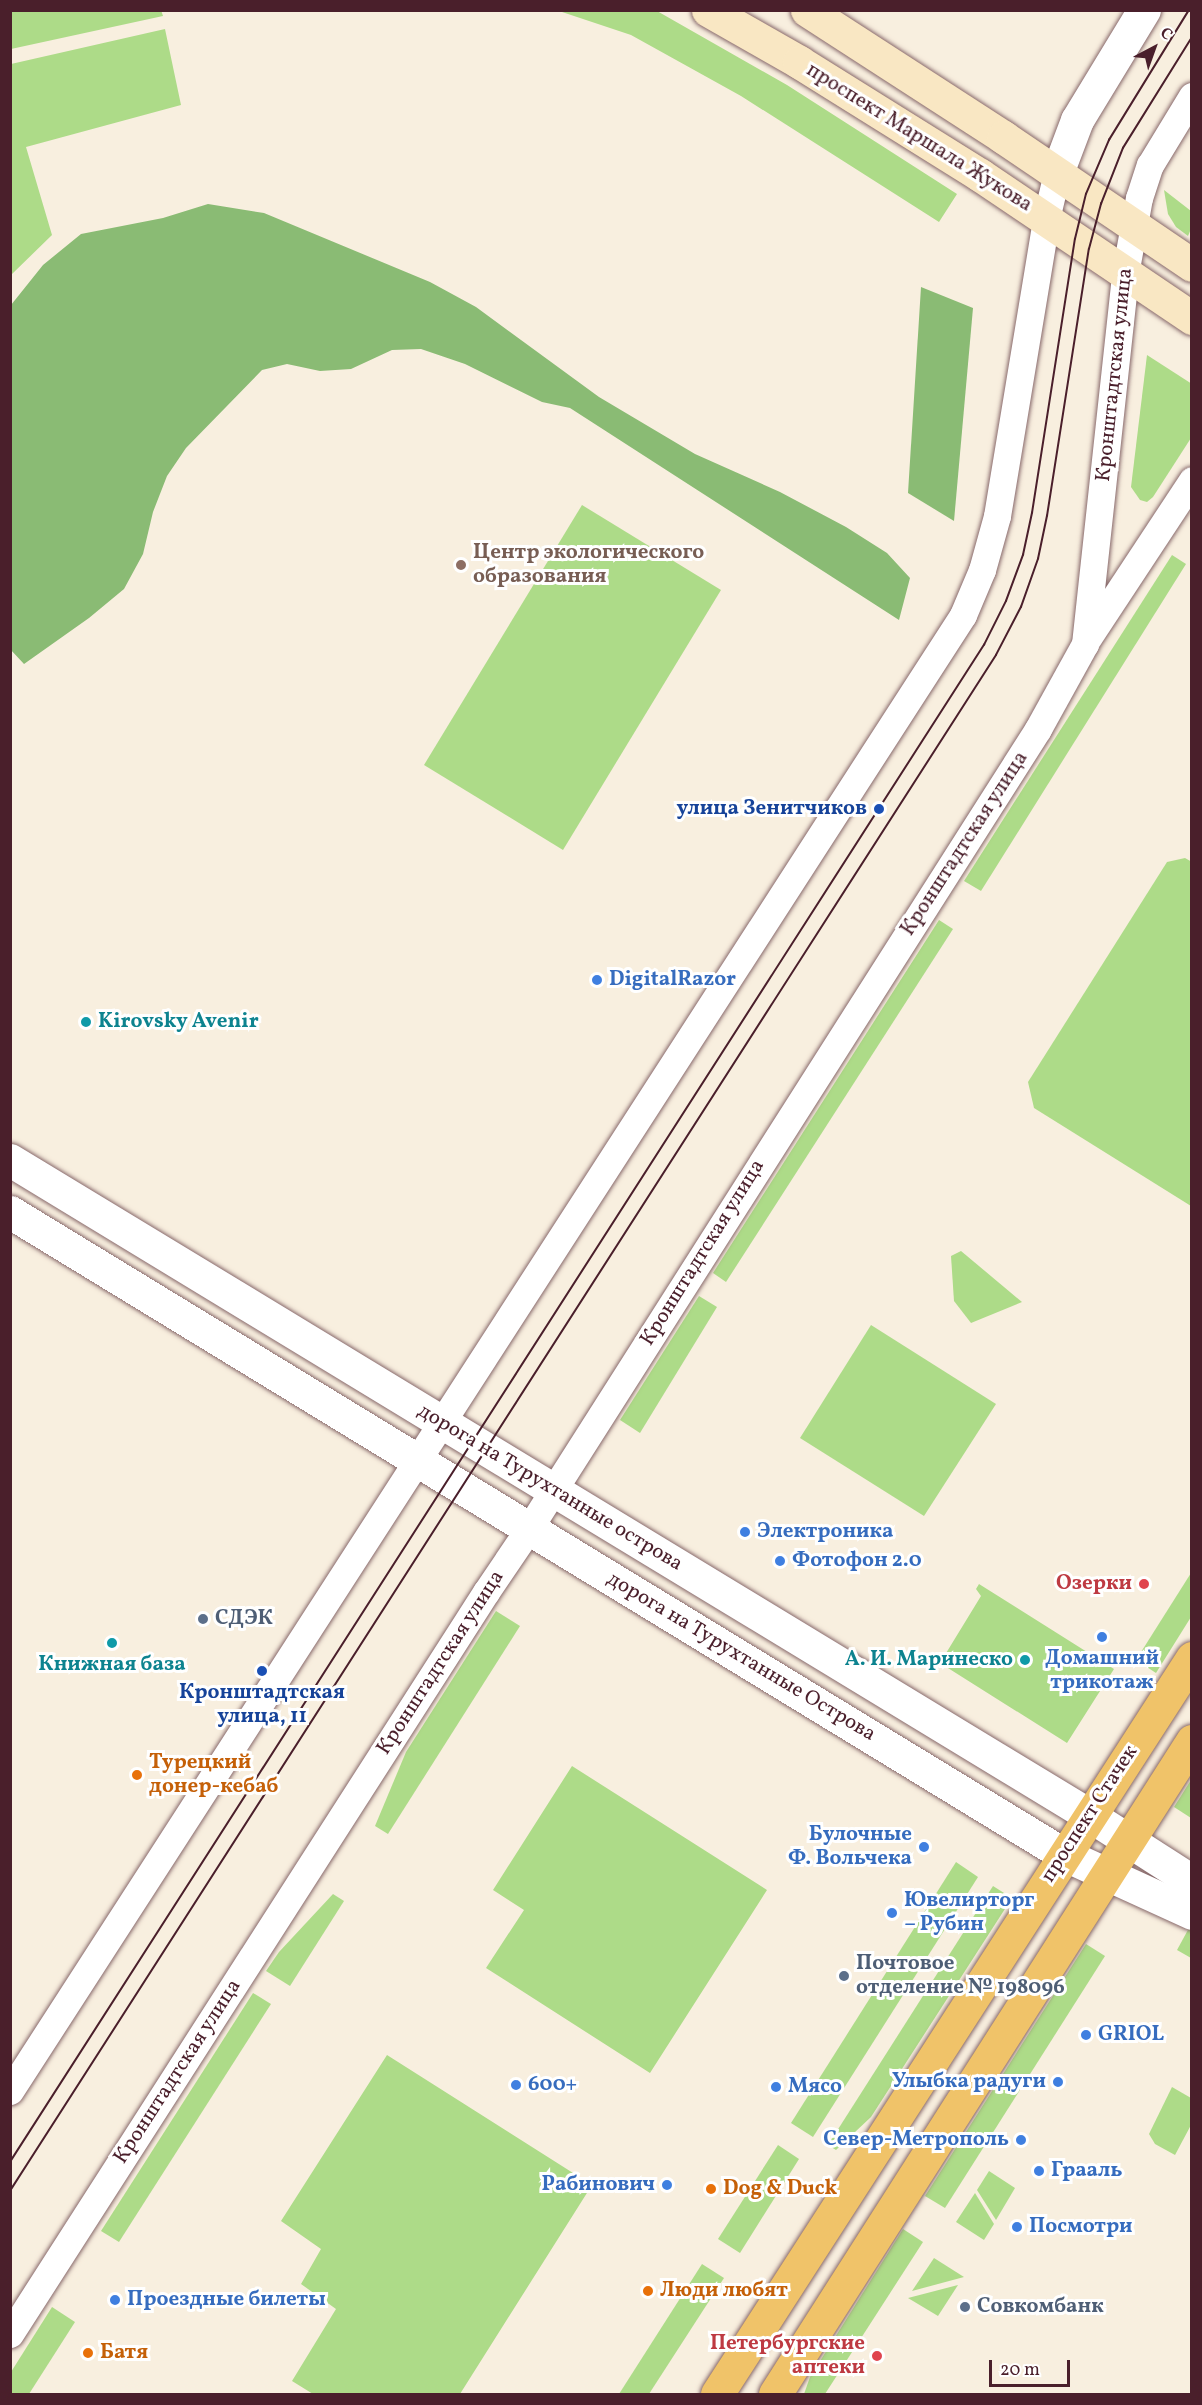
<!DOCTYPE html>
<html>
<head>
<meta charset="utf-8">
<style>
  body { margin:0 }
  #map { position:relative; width:1202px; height:2405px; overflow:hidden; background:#f8efdf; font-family:Vollkorn,serif }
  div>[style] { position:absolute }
  .green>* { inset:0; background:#addb88 }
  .forest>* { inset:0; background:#8abb74 }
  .roads { filter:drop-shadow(0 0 2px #87686a) drop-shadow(0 0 2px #87686a) }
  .minor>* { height:27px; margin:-13.5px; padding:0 13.5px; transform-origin:13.5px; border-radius:13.5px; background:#fff }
  .tertiary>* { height:33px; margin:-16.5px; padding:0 16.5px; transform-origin:16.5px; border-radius:16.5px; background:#fff }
  .secondary>* { height:33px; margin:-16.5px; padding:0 16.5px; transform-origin:16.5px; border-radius:16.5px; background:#f9e7c3 }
  .primary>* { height:33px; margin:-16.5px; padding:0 16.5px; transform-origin:16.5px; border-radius:16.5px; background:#f0c369 }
  .tram>* { height:1.5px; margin:-0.75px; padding:0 0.75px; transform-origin:0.75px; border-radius:0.75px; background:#4a1f2b }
  .dots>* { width:16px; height:16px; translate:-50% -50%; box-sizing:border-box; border:3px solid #fff; border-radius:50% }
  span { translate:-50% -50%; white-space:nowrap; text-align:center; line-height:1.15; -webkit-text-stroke:6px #fff; paint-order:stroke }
  .street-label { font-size:21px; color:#4a1f2b }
  .education-label { font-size:21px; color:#785e54; font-weight:700 }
  .left { translate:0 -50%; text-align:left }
  .transit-label { font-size:21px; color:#164399; font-weight:700 }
  .right { translate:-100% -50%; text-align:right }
  .shop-label { font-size:21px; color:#366cbe; font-weight:700 }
  .culture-label { font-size:21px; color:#0d838f; font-weight:700 }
  .health-label { font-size:21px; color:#be3a42; font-weight:700 }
  .service-label { font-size:21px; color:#4e5e75; font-weight:700 }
  .food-label { font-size:21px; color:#c56008; font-weight:700 }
  .frame { position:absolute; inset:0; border:12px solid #4a1f2b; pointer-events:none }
  .north { position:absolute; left:1124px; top:18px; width:60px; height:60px; -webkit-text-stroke:4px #fff; paint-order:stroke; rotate:41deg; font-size:16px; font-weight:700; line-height:24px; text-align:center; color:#4a1f2b }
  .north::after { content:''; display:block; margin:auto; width:21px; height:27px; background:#4a1f2b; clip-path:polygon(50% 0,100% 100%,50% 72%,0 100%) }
  .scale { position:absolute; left:989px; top:2360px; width:81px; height:27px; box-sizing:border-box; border:3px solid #4a1f2b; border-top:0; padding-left:8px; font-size:18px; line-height:21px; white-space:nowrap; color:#4a1f2b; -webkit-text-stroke:4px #fff; paint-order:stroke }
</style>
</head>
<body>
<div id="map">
  <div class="green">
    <i style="clip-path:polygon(17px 11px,161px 10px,163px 16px,11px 49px,11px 12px)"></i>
    <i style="clip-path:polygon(559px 11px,657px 11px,787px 85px,957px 194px,939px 222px,741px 96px,631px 35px)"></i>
    <i style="clip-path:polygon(165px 29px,181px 105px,26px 147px,52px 235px,11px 275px,11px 64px)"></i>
    <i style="clip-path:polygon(1164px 190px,1191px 211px,1191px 229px,1188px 236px,1176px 227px,1168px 214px)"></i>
    <i style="clip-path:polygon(1147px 355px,1192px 384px,1191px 438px,1153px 497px,1147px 502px,1140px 500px,1131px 487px)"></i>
    <i style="clip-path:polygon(582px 505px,721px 590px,563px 850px,424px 765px)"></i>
    <i style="clip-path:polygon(1172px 555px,1186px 564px,981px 891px,964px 881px)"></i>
    <i style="clip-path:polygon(1185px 858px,1192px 862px,1191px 1206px,1034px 1108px,1028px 1082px,1167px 862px)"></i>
    <i style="clip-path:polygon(939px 920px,953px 929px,726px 1282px,713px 1273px)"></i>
    <i style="clip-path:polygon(961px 1251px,1022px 1302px,971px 1323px,954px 1301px,951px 1256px)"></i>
    <i style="clip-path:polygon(699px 1296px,717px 1307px,640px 1433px,620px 1420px)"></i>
    <i style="clip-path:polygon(871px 1325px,996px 1404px,924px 1516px,800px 1438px)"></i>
    <i style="clip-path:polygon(1191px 1573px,1191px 1617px,1156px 1673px,1136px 1660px)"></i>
    <i style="clip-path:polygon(979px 1584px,1114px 1669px,1067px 1743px,940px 1663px,981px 1596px,976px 1589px)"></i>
    <i style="clip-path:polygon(496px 1611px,520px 1626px,388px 1834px,375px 1826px,406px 1752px)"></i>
    <i style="clip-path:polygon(572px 1766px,767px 1890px,650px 2073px,486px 1968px,524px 1910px,493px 1890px)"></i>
    <i style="clip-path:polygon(1191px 1780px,1191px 1818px,1174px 1807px)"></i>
    <i style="clip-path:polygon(956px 1862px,978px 1877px,813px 2137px,791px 2123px)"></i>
    <i style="clip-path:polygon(993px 1886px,1012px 1898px,871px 2117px,836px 2150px,828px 2145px)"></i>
    <i style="clip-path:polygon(333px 1894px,344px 1901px,290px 1986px,266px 1971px,279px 1952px)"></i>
    <i style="clip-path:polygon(1189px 1928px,1191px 1930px,1191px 1958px,1177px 1950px)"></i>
    <i style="clip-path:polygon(1086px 1944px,1105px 1956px,945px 2208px,925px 2196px)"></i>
    <i style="clip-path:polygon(253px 1993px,271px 2004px,119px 2242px,101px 2231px)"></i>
    <i style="clip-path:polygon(387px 2055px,592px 2185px,460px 2394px,313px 2394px,292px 2381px,336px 2309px,301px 2284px,321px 2249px,281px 2221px)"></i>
    <i style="clip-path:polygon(1172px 2087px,1191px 2098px,1191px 2125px,1175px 2155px,1155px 2144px,1149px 2134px)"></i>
    <i style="clip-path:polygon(778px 2145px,799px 2159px,740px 2253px,718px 2239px)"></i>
    <i style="clip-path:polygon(989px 2171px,1015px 2188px,996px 2220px,977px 2190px)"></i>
    <i style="clip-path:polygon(975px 2193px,994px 2224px,984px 2240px,956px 2222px)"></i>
    <i style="clip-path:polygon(903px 2229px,923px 2242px,825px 2394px,804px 2394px,810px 2377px)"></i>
    <i style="clip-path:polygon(934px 2258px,964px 2277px,912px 2291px)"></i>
    <i style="clip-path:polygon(702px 2264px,724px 2278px,649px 2394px,619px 2394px)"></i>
    <i style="clip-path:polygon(958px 2285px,938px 2316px,908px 2298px)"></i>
    <i style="clip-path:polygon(52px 2307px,75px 2322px,29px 2394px,11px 2394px,11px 2372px)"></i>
  </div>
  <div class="forest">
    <i style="clip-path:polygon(208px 204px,264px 213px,430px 282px,476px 307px,599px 397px,695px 454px,780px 492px,846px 527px,887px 553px,910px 578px,899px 620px,570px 408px,542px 402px,465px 364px,421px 349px,392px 350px,351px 369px,320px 371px,287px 364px,262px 370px,186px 448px,167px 476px,153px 512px,143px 554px,124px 589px,89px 618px,24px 664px,10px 649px,11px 305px,43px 265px,81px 234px,163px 218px)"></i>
    <i style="clip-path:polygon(921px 287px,973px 308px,954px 521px,908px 493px)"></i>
  </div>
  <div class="roads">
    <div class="minor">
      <i style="left:1088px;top:638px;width:189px;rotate:-56.6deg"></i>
      <i style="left:10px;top:2091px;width:1757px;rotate:-57.15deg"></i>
      <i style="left:963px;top:615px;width:49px;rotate:-67.1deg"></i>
      <i style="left:982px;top:570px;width:56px;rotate:-74.5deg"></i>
      <i style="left:997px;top:516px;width:301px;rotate:-80.6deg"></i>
      <i style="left:1046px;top:219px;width:47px;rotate:-76.6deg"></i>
      <i style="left:10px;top:2334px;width:882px;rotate:-57.32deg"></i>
      <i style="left:486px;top:1592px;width:78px;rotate:-55.9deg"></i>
      <i style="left:530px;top:1527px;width:946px;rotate:-57.52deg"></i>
      <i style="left:1038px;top:729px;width:97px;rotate:-61.1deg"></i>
      <i style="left:1085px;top:644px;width:372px;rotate:-83.8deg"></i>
      <i style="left:1125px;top:274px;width:77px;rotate:-79.6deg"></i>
      <i style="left:1139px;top:198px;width:35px;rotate:-72deg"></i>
      <i style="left:1150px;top:165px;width:81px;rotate:-58.7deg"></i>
    </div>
    <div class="tertiary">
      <i style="left:1057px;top:173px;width:57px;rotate:-69.3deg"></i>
      <i style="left:1077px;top:120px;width:129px;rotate:-58.7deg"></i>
      <i style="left:10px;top:1160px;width:1262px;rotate:31.26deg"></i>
      <i style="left:1089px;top:1815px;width:122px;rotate:32.7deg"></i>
      <i style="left:10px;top:1212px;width:1233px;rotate:31.37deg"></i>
      <i style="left:1063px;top:1854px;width:142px;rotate:24.6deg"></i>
    </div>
    <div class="secondary">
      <i style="left:708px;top:10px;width:105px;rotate:29.7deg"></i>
      <i style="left:799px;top:62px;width:213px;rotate:32deg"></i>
      <i style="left:980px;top:175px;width:256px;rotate:34deg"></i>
      <i style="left:807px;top:10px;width:234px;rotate:32.9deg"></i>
      <i style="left:1003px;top:137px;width:228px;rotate:34.1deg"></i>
    </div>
    <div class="primary">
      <i style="left:717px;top:2394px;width:876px;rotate:-57.16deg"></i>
      <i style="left:775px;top:2394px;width:775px;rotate:-57.44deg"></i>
    </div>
  </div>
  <div class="tram">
    <i style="left:10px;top:2162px;width:1803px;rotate:-57.3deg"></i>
    <i style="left:984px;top:645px;width:49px;rotate:-63.4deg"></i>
    <i style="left:1006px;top:601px;width:49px;rotate:-69.7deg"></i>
    <i style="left:1023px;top:555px;width:43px;rotate:-77.9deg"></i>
    <i style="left:1032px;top:513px;width:277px;rotate:-81.1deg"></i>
    <i style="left:1075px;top:239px;width:46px;rotate:-76.3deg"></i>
    <i style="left:1086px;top:194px;width:59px;rotate:-66.9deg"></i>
    <i style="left:1109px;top:140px;width:153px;rotate:-58.4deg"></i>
    <i style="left:10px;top:2191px;width:1825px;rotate:-57.3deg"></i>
    <i style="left:996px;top:655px;width:54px;rotate:-62.5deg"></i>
    <i style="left:1021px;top:607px;width:51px;rotate:-70.5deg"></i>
    <i style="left:1038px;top:559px;width:44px;rotate:-78.2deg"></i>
    <i style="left:1047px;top:516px;width:270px;rotate:-81.1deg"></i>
    <i style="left:1089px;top:249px;width:47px;rotate:-75.1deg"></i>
    <i style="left:1101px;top:204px;width:60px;rotate:-68.6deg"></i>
    <i style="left:1123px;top:148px;width:131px;rotate:-58.1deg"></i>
  </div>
  <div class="dots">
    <i style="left:461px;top:565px;background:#8d6e63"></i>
    <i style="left:879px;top:809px;background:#1a4fb4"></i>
    <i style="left:597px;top:980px;background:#3f7fe0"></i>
    <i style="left:86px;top:1022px;background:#0f9aa8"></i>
    <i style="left:745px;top:1532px;background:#3f7fe0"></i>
    <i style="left:780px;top:1561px;background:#3f7fe0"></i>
    <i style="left:1144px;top:1584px;background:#e0444e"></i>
    <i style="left:203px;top:1619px;background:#5c6f8a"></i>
    <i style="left:1102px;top:1637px;background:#3f7fe0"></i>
    <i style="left:112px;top:1643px;background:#0f9aa8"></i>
    <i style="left:1025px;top:1660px;background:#0f9aa8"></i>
    <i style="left:262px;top:1671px;background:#1a4fb4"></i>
    <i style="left:137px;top:1775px;background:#e8710a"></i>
    <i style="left:924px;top:1847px;background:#3f7fe0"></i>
    <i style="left:892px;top:1913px;background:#3f7fe0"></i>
    <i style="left:844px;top:1976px;background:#5c6f8a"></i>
    <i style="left:1086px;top:2035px;background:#3f7fe0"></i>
    <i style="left:1058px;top:2082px;background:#3f7fe0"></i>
    <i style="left:516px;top:2085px;background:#3f7fe0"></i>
    <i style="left:776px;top:2087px;background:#3f7fe0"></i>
    <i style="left:1021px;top:2140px;background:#3f7fe0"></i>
    <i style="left:1039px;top:2171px;background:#3f7fe0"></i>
    <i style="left:667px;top:2185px;background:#3f7fe0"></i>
    <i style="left:711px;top:2189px;background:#e8710a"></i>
    <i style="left:1017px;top:2227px;background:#3f7fe0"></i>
    <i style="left:648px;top:2291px;background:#e8710a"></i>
    <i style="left:115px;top:2300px;background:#3f7fe0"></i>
    <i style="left:965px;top:2307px;background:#5c6f8a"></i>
    <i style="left:88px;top:2353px;background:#e8710a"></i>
    <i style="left:877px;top:2356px;background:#e0444e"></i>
  </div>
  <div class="street-label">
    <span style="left:919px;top:138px;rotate:32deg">проспект Маршала Жукова</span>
    <span style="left:1115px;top:375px;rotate:-84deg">Кронштадтская улица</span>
    <span style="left:965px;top:844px;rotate:-57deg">Кронштадтская улица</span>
    <span style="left:703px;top:1253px;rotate:-58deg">Кронштадтская улица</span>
    <span style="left:550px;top:1488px;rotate:31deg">дорога на Турухтанные острова</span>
    <span style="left:741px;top:1657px;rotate:31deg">дорога на Турухтанные Острова</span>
    <span style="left:441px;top:1663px;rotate:-57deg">Кронштадтская улица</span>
    <span style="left:1090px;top:1814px;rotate:-57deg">проспект Стачек</span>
    <span style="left:178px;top:2072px;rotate:-57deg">Кронштадтская улица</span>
  </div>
  <div class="education-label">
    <span class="left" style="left:473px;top:565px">Центр экологического<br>образования</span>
  </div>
  <div class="transit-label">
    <span class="right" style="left:867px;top:809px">улица Зенитчиков</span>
    <span style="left:262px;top:1705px">Кронштадтская<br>улица, 11</span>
  </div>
  <div class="shop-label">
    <span class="left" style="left:609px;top:980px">DigitalRazor</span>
    <span class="left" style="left:757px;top:1532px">Электроника</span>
    <span class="left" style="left:792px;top:1561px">Фотофон 2.0</span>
    <span style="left:1102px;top:1671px">Домашний<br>трикотаж</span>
    <span class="right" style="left:912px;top:1847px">Булочные<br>Ф. Вольчека</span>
    <span class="left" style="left:904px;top:1913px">Ювелирторг<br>– Рубин</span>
    <span class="left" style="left:1098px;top:2035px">GRIOL</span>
    <span class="right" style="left:1046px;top:2082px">Улыбка радуги</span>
    <span class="left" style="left:528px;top:2085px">600+</span>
    <span class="left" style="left:788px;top:2087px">Мясо</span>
    <span class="right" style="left:1009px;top:2140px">Север-Метрополь</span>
    <span class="left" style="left:1051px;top:2171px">Грааль</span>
    <span class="right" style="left:655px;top:2185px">Рабинович</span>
    <span class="left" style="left:1029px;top:2227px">Посмотри</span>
    <span class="left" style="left:127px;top:2300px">Проездные билеты</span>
  </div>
  <div class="culture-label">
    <span class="left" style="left:98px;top:1022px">Kirovsky Avenir</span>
    <span class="right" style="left:1013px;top:1660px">А. И. Маринеско</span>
    <span style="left:112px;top:1665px">Книжная база</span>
  </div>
  <div class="health-label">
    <span class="right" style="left:1132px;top:1584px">Озерки</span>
    <span class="right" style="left:865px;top:2356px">Петербургские<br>аптеки</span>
  </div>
  <div class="service-label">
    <span class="left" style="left:215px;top:1619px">СДЭК</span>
    <span class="left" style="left:856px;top:1976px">Почтовое<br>отделение № 198096</span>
    <span class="left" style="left:977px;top:2307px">Совкомбанк</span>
  </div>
  <div class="food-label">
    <span class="left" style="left:149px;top:1775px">Турецкий<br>донер-кебаб</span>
    <span class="left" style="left:723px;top:2189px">Dog &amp; Duck</span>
    <span class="left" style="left:660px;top:2291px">Люди любят</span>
    <span class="left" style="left:100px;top:2353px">Батя</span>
  </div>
  <div class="frame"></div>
  <div class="north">С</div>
  <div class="scale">20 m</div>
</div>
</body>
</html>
